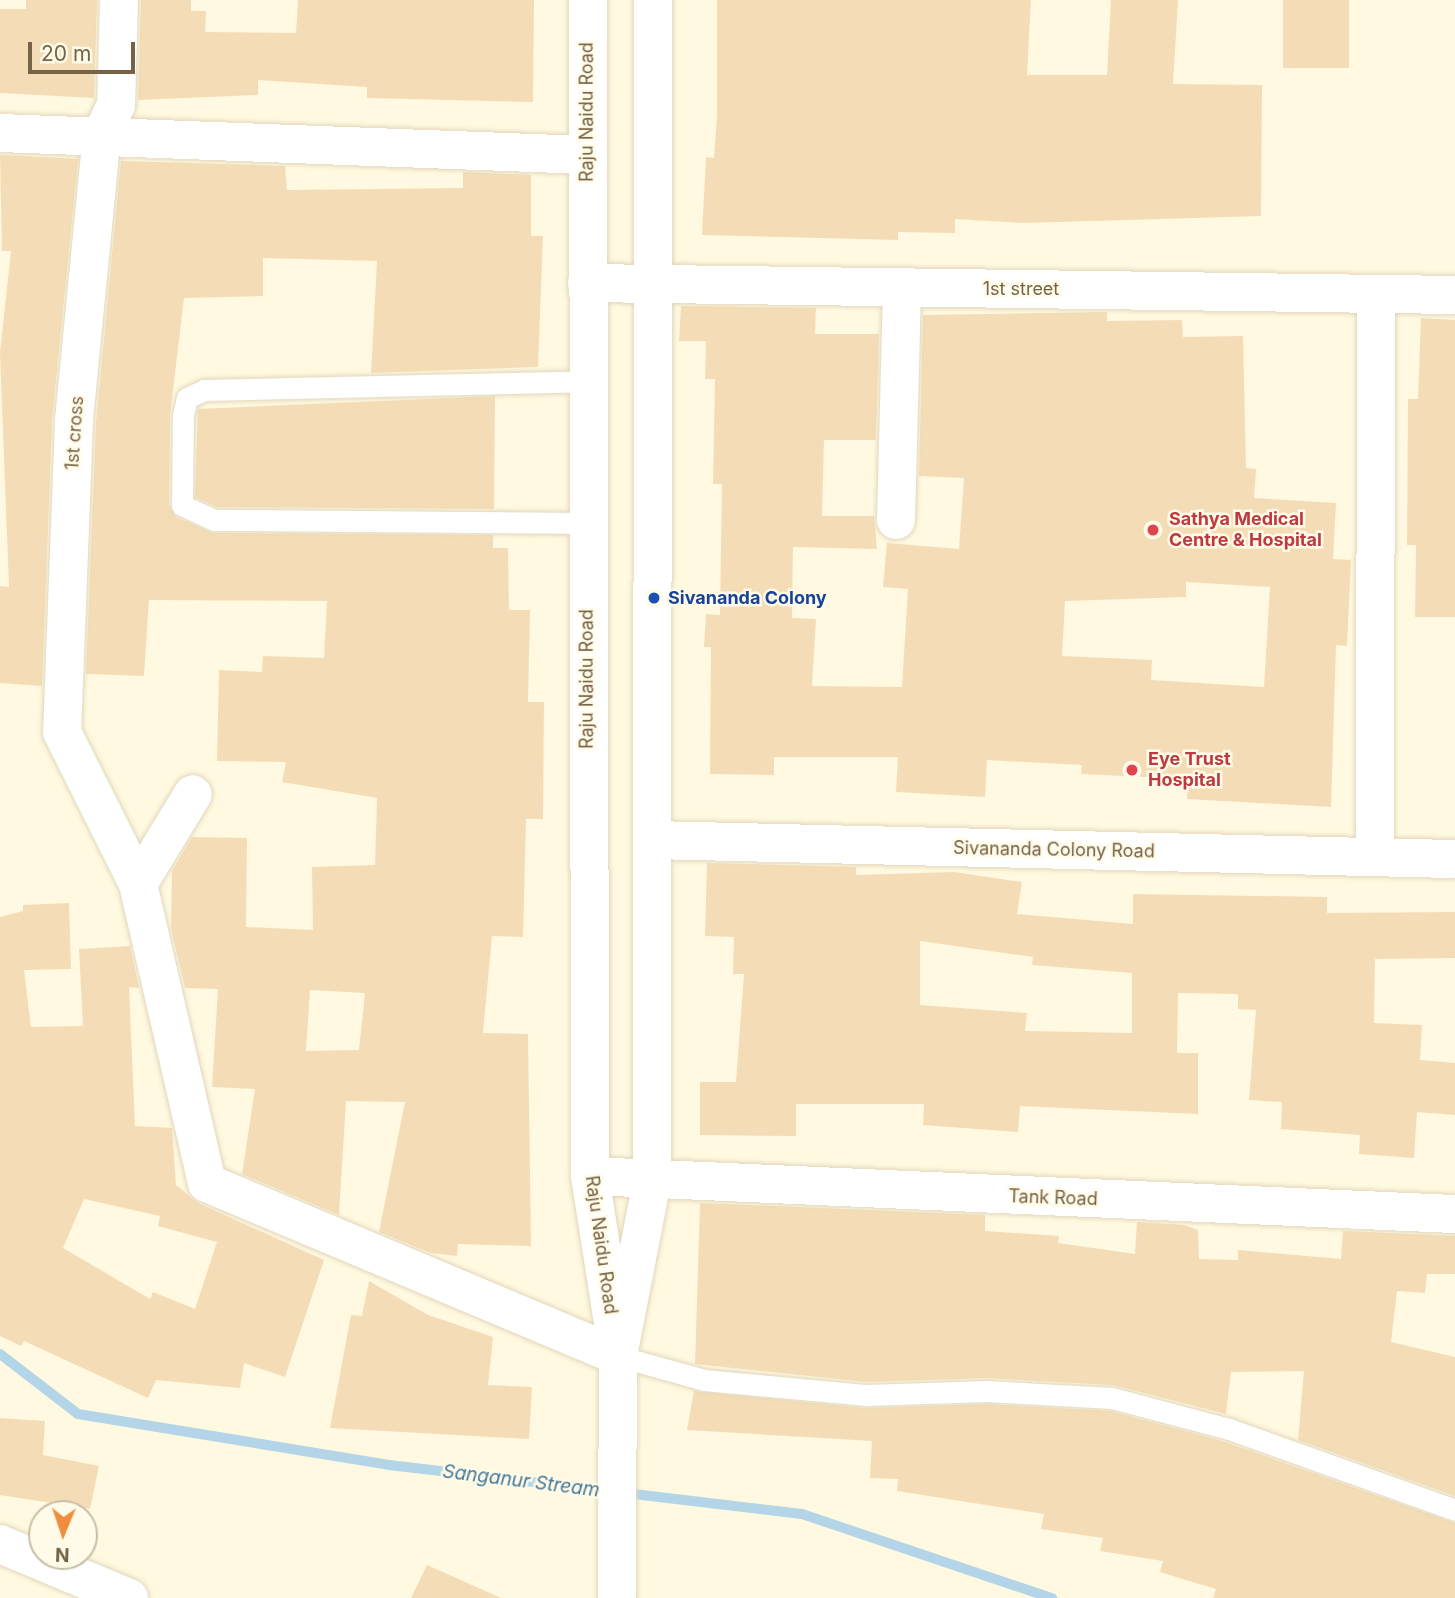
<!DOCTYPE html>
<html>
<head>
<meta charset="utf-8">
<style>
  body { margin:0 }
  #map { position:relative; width:1455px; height:1598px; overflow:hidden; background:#fef9e0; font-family:Inter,sans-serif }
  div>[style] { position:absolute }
  .stream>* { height:10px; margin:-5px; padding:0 5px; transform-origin:5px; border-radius:5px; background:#b4d5e8 }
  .building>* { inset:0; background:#f4ddb6 }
  .roads { filter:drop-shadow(0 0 2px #e2d6bc) drop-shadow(0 0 2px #e2d6bc) }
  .service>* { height:21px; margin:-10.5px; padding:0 10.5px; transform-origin:10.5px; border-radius:10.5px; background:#fff }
  .minor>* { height:38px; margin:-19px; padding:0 19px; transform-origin:19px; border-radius:19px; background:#fff }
  .tertiary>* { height:38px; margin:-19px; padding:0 19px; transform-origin:19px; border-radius:19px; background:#fff }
  .secondary>* { height:38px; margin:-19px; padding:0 19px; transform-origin:19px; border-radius:19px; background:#fff }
  .dots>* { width:19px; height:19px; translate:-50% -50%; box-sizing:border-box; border:4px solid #fffbe8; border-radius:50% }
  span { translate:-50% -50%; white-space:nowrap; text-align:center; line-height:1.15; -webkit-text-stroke:5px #fffbe8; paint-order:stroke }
  .street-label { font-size:18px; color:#766246 }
  .health-label { font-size:18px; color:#be3a42; font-weight:700 }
  .left { translate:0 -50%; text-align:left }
  .transit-label { font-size:18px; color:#164399; font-weight:700 }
  .water-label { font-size:19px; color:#437899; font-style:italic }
  .north { position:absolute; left:28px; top:1500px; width:70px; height:70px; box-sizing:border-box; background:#fffbe8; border:2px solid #c8bea7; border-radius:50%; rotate:182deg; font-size:19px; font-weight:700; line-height:28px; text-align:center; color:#766246 }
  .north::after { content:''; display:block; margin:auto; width:24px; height:32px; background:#ef8d3d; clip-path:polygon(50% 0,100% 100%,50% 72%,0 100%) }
  .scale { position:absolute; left:28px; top:42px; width:107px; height:32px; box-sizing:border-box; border:4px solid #766246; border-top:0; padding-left:9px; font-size:21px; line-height:24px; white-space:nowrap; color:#766246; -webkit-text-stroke:5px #fffbe8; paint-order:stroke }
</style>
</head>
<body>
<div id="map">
  <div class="stream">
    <i style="left:0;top:1354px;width:98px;rotate:37.6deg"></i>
    <i style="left:78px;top:1414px;width:315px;rotate:9.3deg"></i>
    <i style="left:389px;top:1465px;width:222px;rotate:6.7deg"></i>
    <i style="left:625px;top:1493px;width:178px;rotate:6.8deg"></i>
    <i style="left:802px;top:1514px;width:264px;rotate:18.6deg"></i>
  </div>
  <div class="building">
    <i style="clip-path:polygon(26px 0,97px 0,94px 98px,0 93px,0 9px,26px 9px)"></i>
    <i style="clip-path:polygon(141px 0,191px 0,191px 11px,206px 11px,205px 32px,296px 33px,298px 0,534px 0,533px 102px,367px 98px,367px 87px,258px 80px,258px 95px,138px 100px)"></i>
    <i style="clip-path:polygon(717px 0,1031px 0,1027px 75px,1107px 75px,1111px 0,1178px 0,1173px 84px,1262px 85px,1261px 216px,1023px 223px,955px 219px,955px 233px,898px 232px,898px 240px,702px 235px,706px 157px,714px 158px,717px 115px)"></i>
    <i style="clip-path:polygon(1283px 0,1349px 0,1349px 68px,1283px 68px)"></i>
    <i style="clip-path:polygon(0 155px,78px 159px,52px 420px,42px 686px,0 683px,0 586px,9px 587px,0 353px,11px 251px,2px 251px)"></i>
    <i style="clip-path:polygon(evenodd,121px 161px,285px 166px,287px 190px,463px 188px,463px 172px,531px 175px,531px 236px,543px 236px,538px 367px,371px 373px,377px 261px,263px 258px,263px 296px,184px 298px,170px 415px,169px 505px,176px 517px,213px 533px,493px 535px,493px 548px,508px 548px,509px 610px,530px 610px,528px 702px,544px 702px,543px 819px,526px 819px,523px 937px,492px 936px,483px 1033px,528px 1034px,531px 1246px,458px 1244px,457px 1256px,431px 1253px,379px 1232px,405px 1102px,346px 1101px,339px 1215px,242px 1174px,255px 1089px,212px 1087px,218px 989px,185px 988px,171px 928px,172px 871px,192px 837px,247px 838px,246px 927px,313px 930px,312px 867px,375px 865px,377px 798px,282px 782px,286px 762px,217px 761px,219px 670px,262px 672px,263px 656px,324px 658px,327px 601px,149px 600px,144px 676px,86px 674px,96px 423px,121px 161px,310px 990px,365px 993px,359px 1050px,306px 1051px,310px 990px)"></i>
    <i style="clip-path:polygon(evenodd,681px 306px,816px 308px,815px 334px,879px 334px,876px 440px,824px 440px,822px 516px,874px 516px,877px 549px,793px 547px,792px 618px,816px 619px,812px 686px,902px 687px,908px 589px,883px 587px,887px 543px,959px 549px,964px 478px,919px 476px,923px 315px,1107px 312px,1107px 321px,1182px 320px,1183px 337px,1243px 336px,1246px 468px,1256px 469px,1254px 498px,1336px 503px,1333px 559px,1351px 560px,1347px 646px,1336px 645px,1331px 807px,1187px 799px,1188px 779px,1081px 774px,1082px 765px,987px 760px,985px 797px,896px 792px,898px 757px,774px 757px,774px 775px,710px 774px,711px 647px,704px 647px,706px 614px,720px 615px,722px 484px,713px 484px,715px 379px,705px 379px,706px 341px,679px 341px,681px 306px,1186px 582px,1270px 587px,1264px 687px,1151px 680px,1152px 660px,1062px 656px,1065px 601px,1186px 597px,1186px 582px)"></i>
    <i style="clip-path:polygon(1421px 318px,1455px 320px,1455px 617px,1415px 617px,1416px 545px,1407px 545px,1408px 399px,1418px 399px)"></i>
    <i style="clip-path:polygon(495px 396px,494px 509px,217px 507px,195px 497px,198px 409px)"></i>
    <i style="clip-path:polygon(evenodd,707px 863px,856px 867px,856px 875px,954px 872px,1022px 882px,1017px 914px,1133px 924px,1133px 894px,1327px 897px,1327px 913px,1455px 912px,1455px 958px,1375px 959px,1374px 1023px,1422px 1025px,1420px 1060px,1455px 1063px,1455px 1115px,1417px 1112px,1414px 1158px,1359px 1154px,1360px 1135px,1281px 1129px,1282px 1102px,1249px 1100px,1256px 1010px,1238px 1009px,1238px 994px,1178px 993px,1177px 1053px,1198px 1053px,1198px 1114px,1020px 1106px,1018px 1132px,923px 1125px,924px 1104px,796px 1104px,796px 1136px,700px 1135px,700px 1082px,736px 1082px,744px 974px,733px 974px,734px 937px,705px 936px,707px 863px,920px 941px,1033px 957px,1032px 965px,1132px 973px,1132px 1033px,1025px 1031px,1027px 1013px,920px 1005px,920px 941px)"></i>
    <i style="clip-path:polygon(evenodd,69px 903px,71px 969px,24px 970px,31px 1027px,83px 1026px,79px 949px,130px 946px,139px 988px,129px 987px,135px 1126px,172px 1128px,176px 1185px,198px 1203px,324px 1260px,285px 1377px,244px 1363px,240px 1388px,156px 1380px,148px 1398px,24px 1341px,21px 1346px,0 1336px,0 917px,23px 911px,23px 905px,69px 903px,84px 1199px,160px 1216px,158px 1226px,217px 1242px,195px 1309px,153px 1292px,150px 1299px,63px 1248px,84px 1199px)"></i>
    <i style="clip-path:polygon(700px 1203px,985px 1215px,985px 1231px,1059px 1236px,1058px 1243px,1135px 1254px,1137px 1222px,1184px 1225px,1198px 1230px,1199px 1259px,1238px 1260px,1238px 1250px,1341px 1259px,1343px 1231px,1455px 1236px,1455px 1274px,1427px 1274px,1425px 1293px,1397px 1291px,1391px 1342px,1455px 1357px,1455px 1496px,1298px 1440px,1304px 1371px,1231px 1372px,1226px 1414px,1113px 1385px,986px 1378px,867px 1382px,695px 1364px)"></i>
    <i style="clip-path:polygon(369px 1281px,428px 1315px,493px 1337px,488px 1385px,532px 1387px,529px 1439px,330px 1428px,351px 1315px,362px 1316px)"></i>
    <i style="clip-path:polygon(694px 1391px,866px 1408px,986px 1404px,1110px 1411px,1222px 1441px,1455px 1523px,1455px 1598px,1213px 1598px,1216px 1589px,1160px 1572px,1163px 1561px,1100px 1551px,1103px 1538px,1041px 1529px,1044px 1514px,897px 1491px,898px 1479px,870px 1478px,872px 1441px,687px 1430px)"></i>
    <i style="clip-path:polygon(0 1418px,45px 1421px,43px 1455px,99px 1466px,90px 1509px,0 1495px)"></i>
    <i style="clip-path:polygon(427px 1565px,501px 1598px,411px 1598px)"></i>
  </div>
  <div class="roads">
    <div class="service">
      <i style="left:587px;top:523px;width:373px;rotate:-179.5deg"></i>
      <i style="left:214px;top:520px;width:35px;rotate:-155deg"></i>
      <i style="left:182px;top:505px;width:90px;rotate:-89.4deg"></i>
      <i style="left:183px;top:415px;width:17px;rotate:-77deg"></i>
      <i style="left:187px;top:398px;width:19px;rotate:-25deg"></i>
      <i style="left:204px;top:390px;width:383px;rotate:-1.3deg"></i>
      <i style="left:618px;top:1356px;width:89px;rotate:15.6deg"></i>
      <i style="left:704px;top:1380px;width:164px;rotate:5.3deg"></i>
      <i style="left:867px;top:1395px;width:119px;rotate:-1.9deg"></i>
      <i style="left:986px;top:1391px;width:126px;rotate:3.2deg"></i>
      <i style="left:1112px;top:1398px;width:121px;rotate:14.8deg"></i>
      <i style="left:1229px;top:1429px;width:240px;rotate:19.7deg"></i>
    </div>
    <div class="minor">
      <i style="left:119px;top:0;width:105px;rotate:91.6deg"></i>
      <i style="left:116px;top:105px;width:32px;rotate:116deg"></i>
      <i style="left:102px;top:134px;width:289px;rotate:95.6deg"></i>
      <i style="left:74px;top:422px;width:310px;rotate:92.2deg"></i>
      <i style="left:62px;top:732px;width:170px;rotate:63.4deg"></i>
      <i style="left:138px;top:884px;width:307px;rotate:77deg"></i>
      <i style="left:207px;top:1183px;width:446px;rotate:22.8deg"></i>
      <i style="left:0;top:133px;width:586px;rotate:2.15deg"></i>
      <i style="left:587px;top:283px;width:868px;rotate:0.79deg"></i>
      <i style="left:896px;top:520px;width:232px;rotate:-88.5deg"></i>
      <i style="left:1375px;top:857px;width:562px;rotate:-89.9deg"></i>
      <i style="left:138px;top:884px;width:105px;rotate:-58.6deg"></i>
      <i style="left:0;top:1544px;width:140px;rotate:22.7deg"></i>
    </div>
    <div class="tertiary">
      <i style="left:617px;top:1598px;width:242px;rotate:-89.8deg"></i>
    </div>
    <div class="secondary">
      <i style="left:588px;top:0;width:1176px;rotate:89.9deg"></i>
      <i style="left:590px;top:1176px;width:156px;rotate:81.1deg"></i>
      <i style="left:652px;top:840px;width:803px;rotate:1.36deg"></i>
      <i style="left:590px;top:1176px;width:866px;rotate:2.52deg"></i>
      <i style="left:618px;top:1356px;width:178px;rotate:-79deg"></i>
      <i style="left:652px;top:1181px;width:1181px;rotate:-89.95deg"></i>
    </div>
  </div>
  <div class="dots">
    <i style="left:1153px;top:530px;background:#e0444e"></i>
    <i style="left:654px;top:598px;background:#1a4fb4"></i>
    <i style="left:1132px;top:770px;background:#e0444e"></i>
  </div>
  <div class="street-label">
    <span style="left:587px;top:112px;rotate:-90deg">Raju Naidu Road</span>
    <span style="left:1021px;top:289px">1st street</span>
    <span style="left:75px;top:433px;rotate:-86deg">1st cross</span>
    <span style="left:587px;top:679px;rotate:-90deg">Raju Naidu Road</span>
    <span style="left:1054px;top:850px;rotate:1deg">Sivananda Colony Road</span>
    <span style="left:1053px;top:1198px;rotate:2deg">Tank Road</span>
    <span style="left:601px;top:1245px;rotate:82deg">Raju Naidu Road</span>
  </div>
  <div class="health-label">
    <span class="left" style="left:1169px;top:530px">Sathya Medical<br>Centre &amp; Hospital</span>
    <span class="left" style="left:1148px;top:770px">Eye Trust<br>Hospital</span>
  </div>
  <div class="transit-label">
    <span class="left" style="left:668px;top:598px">Sivananda Colony</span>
  </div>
  <div class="water-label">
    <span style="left:521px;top:1481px;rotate:7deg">Sanganur Stream</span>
  </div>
  <div class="north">N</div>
  <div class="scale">20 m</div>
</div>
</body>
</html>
